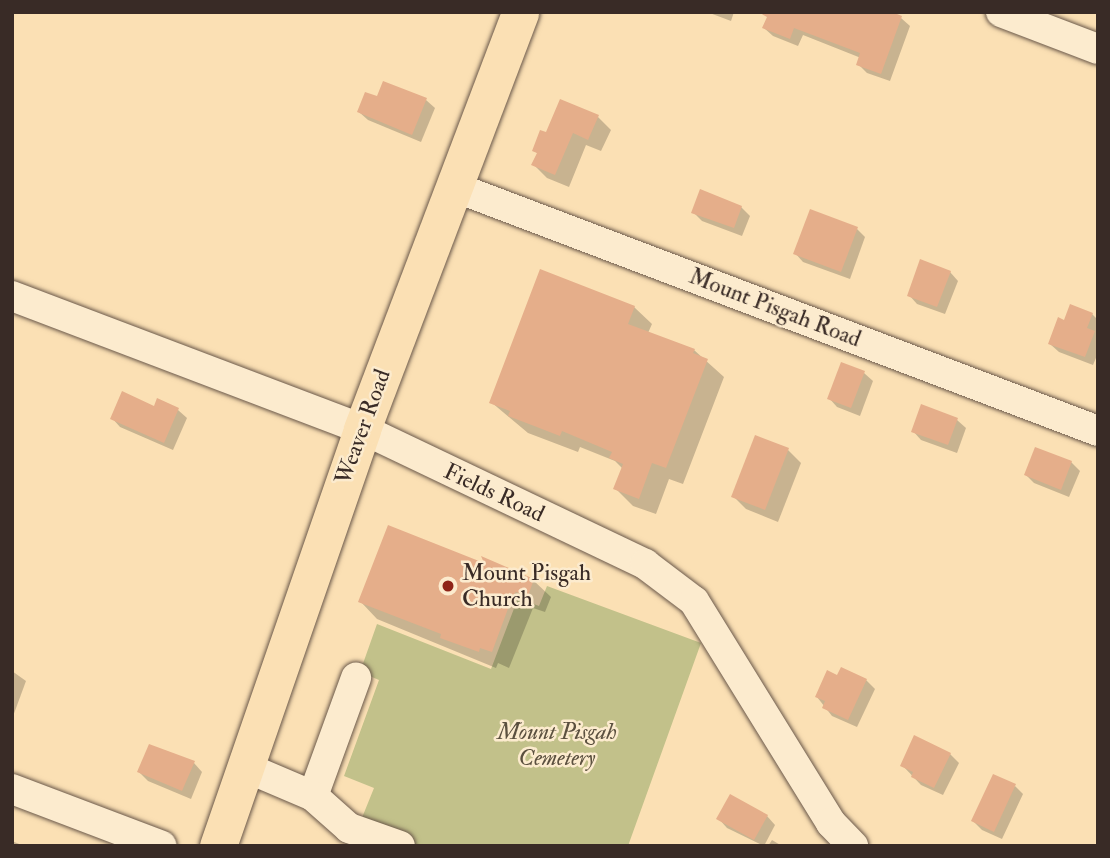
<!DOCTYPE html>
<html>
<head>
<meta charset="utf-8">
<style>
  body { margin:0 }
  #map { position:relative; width:1110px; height:858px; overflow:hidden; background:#fbe0b4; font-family:"IM FELL Double Pica",serif }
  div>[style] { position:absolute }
  .green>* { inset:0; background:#c2c18a }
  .shadow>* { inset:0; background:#0003 }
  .building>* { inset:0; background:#e5ae8a }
  .roads { filter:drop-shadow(0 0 2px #6a584a) drop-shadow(0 0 2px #6a584a) }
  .minor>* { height:30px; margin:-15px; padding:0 15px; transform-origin:15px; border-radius:15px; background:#fcebce }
  .major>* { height:37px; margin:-18.5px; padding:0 18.5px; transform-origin:18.5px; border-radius:18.5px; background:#fbe0b4 }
  .dots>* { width:19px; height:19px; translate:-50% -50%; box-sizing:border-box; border:4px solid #fcebce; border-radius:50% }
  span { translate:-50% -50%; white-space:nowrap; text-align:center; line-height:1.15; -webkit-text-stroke:5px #fcebce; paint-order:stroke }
  .street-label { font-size:23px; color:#392b26 }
  .poi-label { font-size:23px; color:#392b26 }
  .left { translate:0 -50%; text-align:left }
  .park-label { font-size:23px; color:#5b503f; font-style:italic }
  .frame { position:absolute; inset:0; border:14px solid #392b26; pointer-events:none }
</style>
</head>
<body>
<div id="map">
  <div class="green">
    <i style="clip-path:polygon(547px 586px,701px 643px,628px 846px,369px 846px,353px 840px,374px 788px,344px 776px,379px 680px,360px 672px,377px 624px,491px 669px,518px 598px,539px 606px)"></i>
  </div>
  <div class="shadow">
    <i style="clip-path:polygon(707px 12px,734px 12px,731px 21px)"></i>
    <i style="clip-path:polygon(901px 18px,910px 26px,890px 81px,867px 73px,858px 64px,861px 58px,803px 35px,798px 46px,773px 36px,764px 28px)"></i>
    <i style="clip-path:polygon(378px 98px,426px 100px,435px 108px,421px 142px,368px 120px,359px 112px)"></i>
    <i style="clip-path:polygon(598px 117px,611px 130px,601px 151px,586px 145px,569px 187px,547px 178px,534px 165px,538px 154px,534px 150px,547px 134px)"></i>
    <i style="clip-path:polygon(741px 207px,750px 216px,742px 236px,702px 221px,693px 212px)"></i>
    <i style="clip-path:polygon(857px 229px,865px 237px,850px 279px,803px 262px,795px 253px)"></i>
    <i style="clip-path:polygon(950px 272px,958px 281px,945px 314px,917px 304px,909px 295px)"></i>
    <i style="clip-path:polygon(634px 307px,652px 324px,648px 333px,694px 350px,724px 377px,683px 484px,669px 479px,656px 514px,633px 506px,615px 488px,623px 469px,615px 461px,580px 447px,578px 452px,528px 433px,491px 402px)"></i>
    <i style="clip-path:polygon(1092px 314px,1098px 320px,1098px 353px,1093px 365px,1059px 352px,1050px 344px)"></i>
    <i style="clip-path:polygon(864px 373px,873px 381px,860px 416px,837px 407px,829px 398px)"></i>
    <i style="clip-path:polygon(158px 401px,178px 410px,187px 418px,173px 450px,120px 427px,112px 418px,155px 408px)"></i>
    <i style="clip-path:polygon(957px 420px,966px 428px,957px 453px,921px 440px,913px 431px)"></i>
    <i style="clip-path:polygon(788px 450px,801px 463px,778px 522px,746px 509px,733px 496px)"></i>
    <i style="clip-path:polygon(1071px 462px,1080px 471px,1069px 497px,1034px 483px,1026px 475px)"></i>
    <i style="clip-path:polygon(487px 566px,533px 580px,551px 597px,545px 612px,533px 608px,509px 668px,498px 663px,496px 668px,377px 619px,360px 601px)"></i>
    <i style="clip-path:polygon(12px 671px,26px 681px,12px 719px)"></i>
    <i style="clip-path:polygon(838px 677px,866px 680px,875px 689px,857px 727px,832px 716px,817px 697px)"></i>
    <i style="clip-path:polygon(915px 737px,950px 754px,959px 763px,943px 795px,921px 785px,902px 765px)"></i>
    <i style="clip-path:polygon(194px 763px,202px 772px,191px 799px,148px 781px,139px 772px)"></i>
    <i style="clip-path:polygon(1015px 786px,1023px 794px,1002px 839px,982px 830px,973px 821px)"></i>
    <i style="clip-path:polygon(767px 816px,775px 825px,764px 846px,727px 828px,719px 819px)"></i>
    <i style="clip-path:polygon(772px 840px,782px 846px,768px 846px)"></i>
    <i style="clip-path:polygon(12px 841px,24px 846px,12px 846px)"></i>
  </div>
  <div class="building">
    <i style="clip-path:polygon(758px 12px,892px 12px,902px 16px,881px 74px,856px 65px,860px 53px,794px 28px,790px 39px,762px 28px,767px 17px)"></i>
    <i style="clip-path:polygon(383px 81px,427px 98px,412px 135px,357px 112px,365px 92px,377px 96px)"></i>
    <i style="clip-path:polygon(560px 99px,599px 115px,588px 140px,573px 133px,555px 175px,531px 165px,537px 153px,532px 151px,540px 130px,546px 132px)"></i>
    <i style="clip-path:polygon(700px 189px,742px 206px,734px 228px,691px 213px)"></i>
    <i style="clip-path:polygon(810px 209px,858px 227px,841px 272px,793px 254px)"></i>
    <i style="clip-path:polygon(920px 259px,951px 271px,937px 307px,907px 296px)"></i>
    <i style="clip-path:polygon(540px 269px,635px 306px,628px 324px,695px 349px,693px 353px,708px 359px,666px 468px,652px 463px,639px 499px,613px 489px,623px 464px,609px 458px,612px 452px,562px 431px,560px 436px,529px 424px,508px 416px,510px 411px,489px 403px)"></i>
    <i style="clip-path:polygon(1070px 304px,1093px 313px,1087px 328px,1095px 331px,1085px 357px,1048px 344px,1058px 317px,1064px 320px)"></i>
    <i style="clip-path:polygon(841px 362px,865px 371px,851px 408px,827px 399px)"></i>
    <i style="clip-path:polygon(122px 391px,154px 406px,157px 398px,179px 408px,164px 443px,110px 419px)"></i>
    <i style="clip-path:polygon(921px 404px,958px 418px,948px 445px,911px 432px)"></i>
    <i style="clip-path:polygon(755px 435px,789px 448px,765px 510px,731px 497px)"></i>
    <i style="clip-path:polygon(1035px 447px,1072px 461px,1061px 490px,1024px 475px)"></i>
    <i style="clip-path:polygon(388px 525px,484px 563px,481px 556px,534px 579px,528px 596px,516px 592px,513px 595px,492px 652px,480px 648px,479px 652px,440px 638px,441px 634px,358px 602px)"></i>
    <i style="clip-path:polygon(841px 667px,867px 679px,848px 720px,822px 708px,825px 701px,815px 697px,827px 670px,837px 675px)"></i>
    <i style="clip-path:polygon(914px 735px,951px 753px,934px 788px,911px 777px,913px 772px,900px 766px)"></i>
    <i style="clip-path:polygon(149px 744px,195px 761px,182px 791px,137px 772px)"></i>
    <i style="clip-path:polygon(993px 774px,1016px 784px,994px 832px,971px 821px)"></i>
    <i style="clip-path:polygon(730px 794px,768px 815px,754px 840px,716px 819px)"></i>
  </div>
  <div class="roads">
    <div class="minor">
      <i style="left:1001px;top:12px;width:104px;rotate:20.9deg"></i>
      <i style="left:452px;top:186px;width:691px;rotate:20.77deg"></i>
      <i style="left:12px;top:296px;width:374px;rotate:20.8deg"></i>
      <i style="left:362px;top:429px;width:314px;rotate:25.5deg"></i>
      <i style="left:645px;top:564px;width:61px;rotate:37.1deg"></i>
      <i style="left:694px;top:601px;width:261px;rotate:58.3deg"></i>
      <i style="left:831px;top:823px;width:32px;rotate:46deg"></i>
      <i style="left:245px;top:767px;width:74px;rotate:23.1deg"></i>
      <i style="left:313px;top:796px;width:126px;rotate:-70deg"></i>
      <i style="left:12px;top:789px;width:160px;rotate:20.8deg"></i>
      <i style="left:313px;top:796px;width:48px;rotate:41.6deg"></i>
      <i style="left:349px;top:828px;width:54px;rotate:19.4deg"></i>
    </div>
    <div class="major">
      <i style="left:218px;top:846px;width:441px;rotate:-70.9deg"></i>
      <i style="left:362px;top:429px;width:446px;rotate:-69.2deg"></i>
    </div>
  </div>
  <div class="dots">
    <i style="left:448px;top:586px;background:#8f2418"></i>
  </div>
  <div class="street-label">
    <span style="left:775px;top:308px;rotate:21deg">Mount Pisgah Road</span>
    <span style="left:363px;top:427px;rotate:-70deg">Weaver Road</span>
    <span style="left:494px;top:493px;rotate:25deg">Fields Road</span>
  </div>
  <div class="poi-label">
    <span class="left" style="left:462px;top:586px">Mount Pisgah<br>Church</span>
  </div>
  <div class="park-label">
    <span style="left:557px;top:745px">Mount Pisgah<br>Cemetery</span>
  </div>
  <div class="frame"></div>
</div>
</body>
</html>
